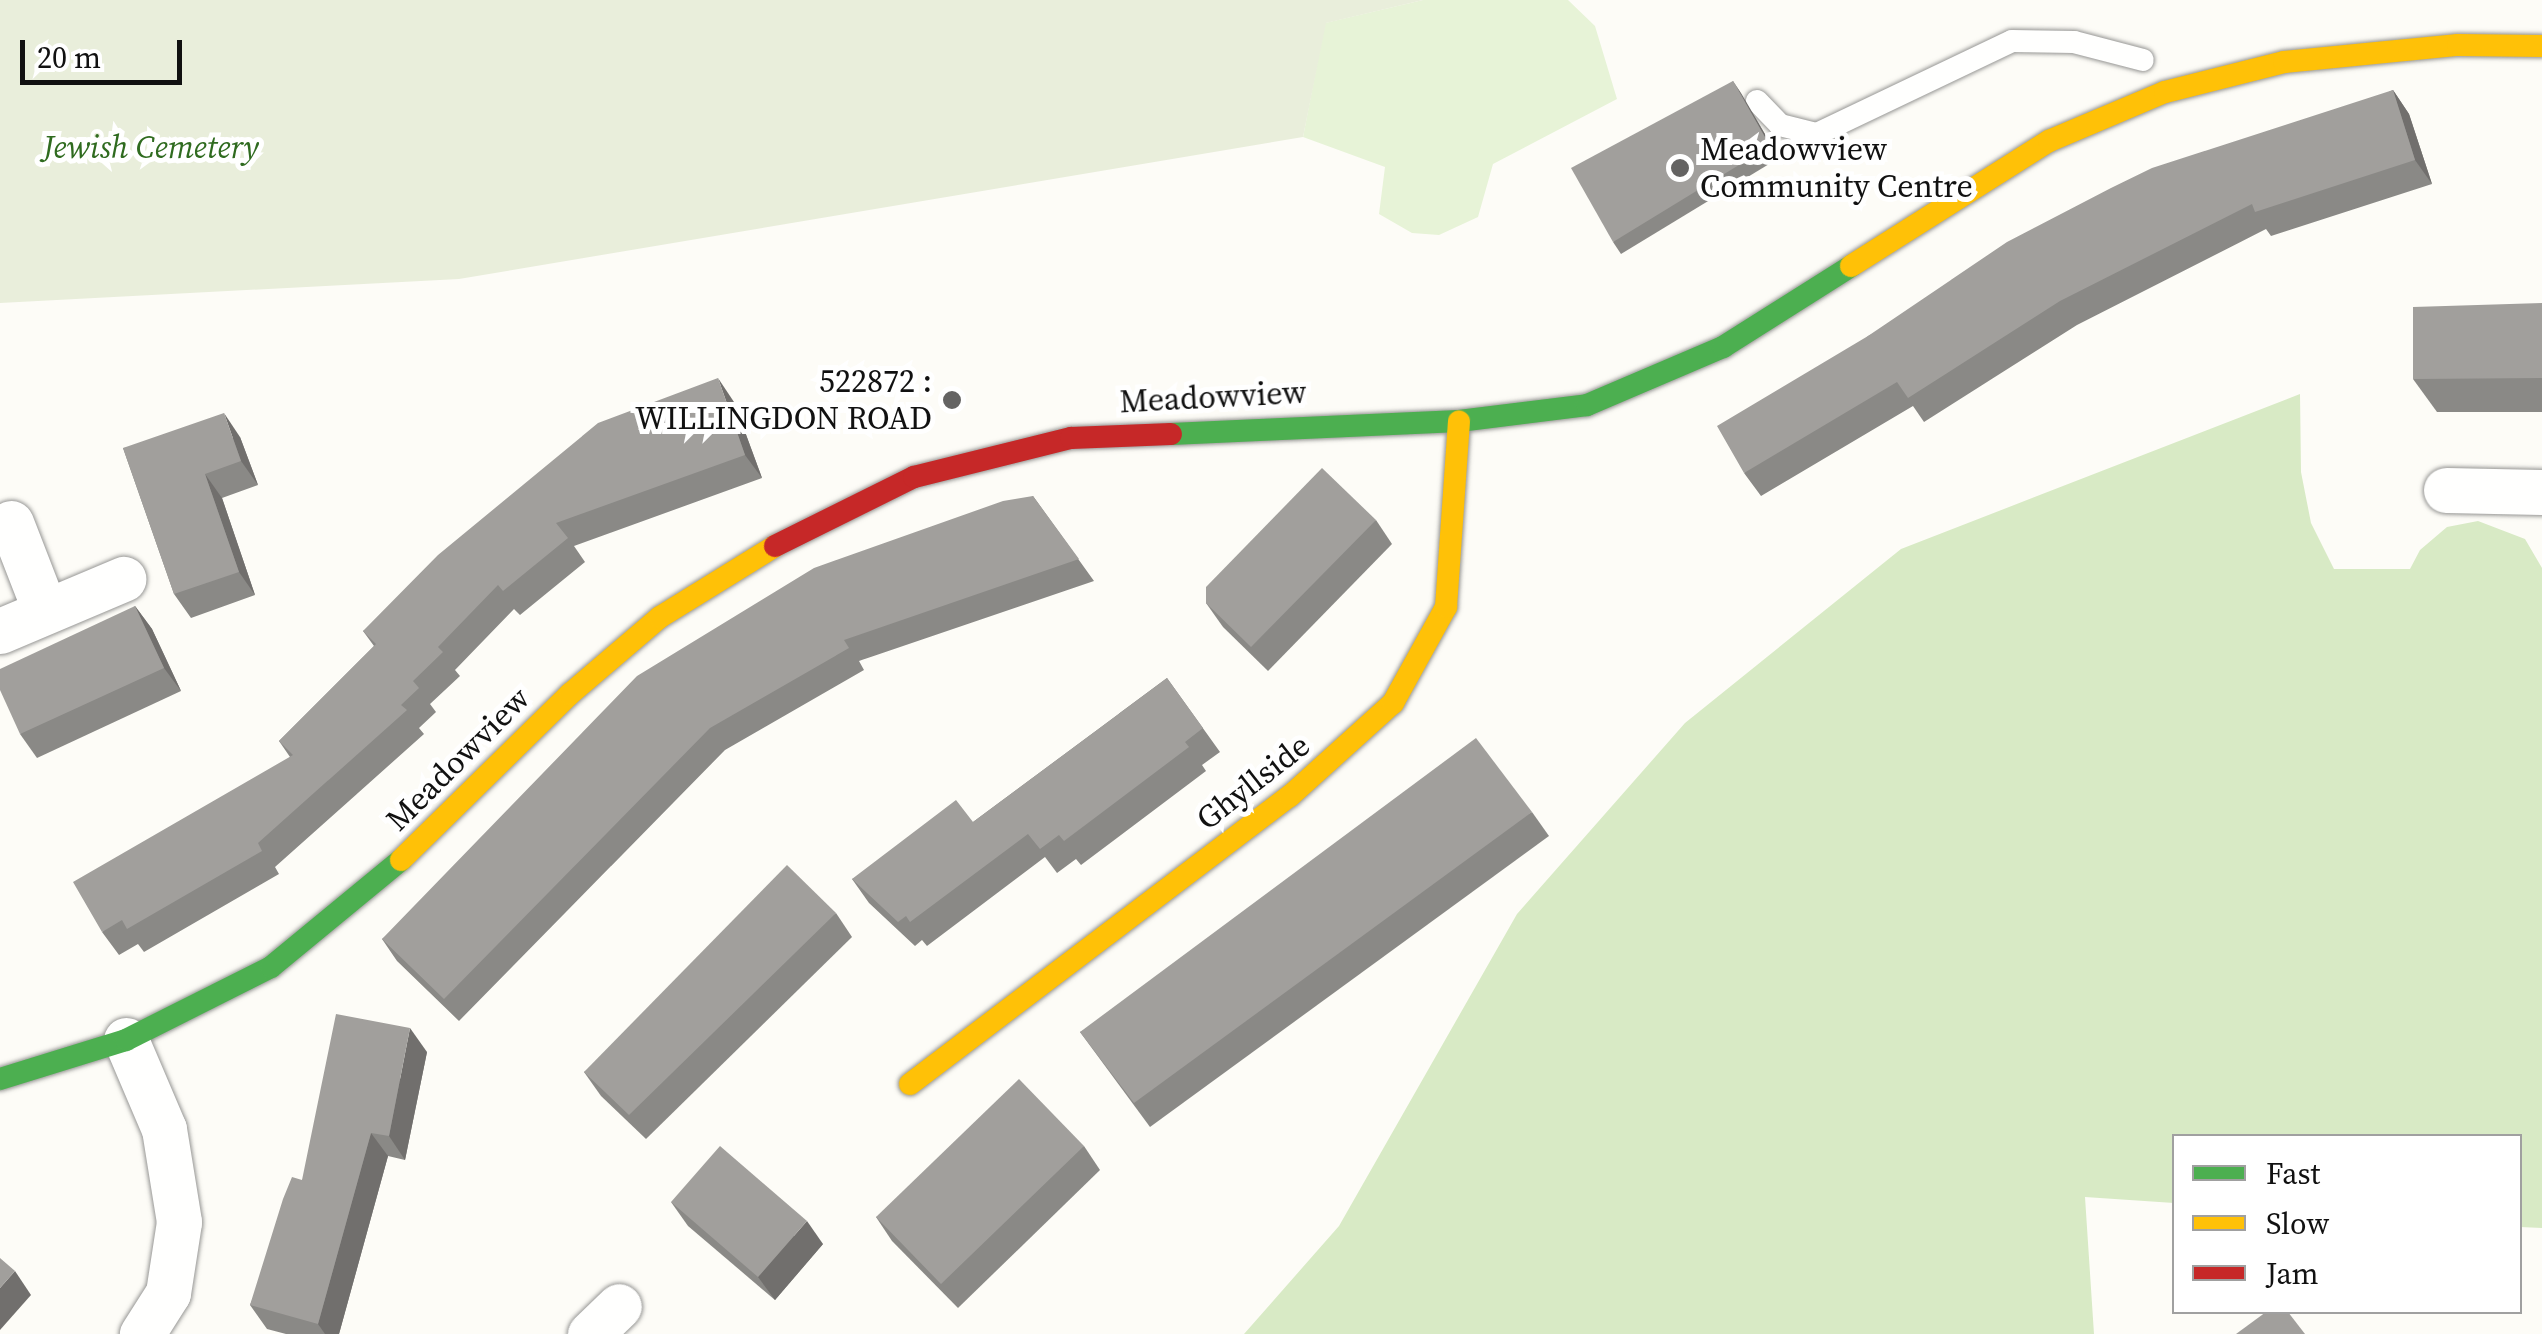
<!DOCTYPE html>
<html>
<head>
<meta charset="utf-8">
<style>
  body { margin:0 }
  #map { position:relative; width:2542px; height:1334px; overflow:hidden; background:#fdfcf7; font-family:"Source Serif 4",serif }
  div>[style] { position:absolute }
  .green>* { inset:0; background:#e7f3d7 }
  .forest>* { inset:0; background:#d8eac5 }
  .cemetery>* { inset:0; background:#e9eedb }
  .roads { filter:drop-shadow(0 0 2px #979795) drop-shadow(0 0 2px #979795) }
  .lane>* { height:22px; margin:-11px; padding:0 11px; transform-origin:11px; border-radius:11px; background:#fffffe }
  .street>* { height:45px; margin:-22.5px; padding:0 22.5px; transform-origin:22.5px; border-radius:22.5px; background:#fffffe }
  .fast>* { height:22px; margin:-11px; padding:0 11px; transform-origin:11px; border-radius:11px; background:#4caf50 }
  .slow>* { height:22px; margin:-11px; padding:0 11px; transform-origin:11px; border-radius:11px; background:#ffc107 }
  .jam>* { height:22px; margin:-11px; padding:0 11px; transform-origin:11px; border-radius:11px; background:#c62828 }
  .wall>* { inset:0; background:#8a8986 }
  .shaded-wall>* { inset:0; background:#716f6d }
  .building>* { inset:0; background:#a19f9c }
  .dots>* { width:28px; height:28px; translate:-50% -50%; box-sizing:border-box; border:5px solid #fff; border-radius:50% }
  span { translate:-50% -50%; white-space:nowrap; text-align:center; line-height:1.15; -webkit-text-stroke:10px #fff; paint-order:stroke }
  .park-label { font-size:32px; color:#2f6b1f; font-style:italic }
  .poi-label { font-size:32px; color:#111 }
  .left { translate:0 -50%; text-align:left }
  .right { translate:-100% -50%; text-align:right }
  .street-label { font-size:32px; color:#111 }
  .legend { position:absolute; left:2172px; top:1134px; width:350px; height:180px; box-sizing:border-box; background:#fff; border:2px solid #a0a0a0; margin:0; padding:12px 18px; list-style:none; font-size:30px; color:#111 }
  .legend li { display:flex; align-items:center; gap:20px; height:50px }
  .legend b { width:50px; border:2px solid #a0a0a0 }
  .scale { position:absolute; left:20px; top:40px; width:162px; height:45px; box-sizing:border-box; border:5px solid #111; border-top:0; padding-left:12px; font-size:30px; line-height:35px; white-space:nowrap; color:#111; -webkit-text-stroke:8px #fff; paint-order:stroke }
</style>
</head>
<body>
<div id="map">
  <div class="green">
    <i style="clip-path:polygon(1423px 0,1568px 0,1595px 26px,1617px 99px,1493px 164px,1478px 217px,1439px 235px,1412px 233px,1379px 214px,1385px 167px,1303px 137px,1325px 23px)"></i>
  </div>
  <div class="forest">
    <i style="clip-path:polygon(2300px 394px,2301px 472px,2311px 523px,2334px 569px,2410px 569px,2420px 550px,2447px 527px,2478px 521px,2525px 539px,2542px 568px,2542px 1228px,2520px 1227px,2520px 1136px,2174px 1136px,2174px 1203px,2085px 1197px,2094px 1334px,1244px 1334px,1339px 1226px,1517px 914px,1685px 723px,1901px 549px)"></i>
  </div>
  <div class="cemetery">
    <i style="clip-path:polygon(0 0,1423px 0,1326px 23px,1303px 137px,459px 279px,0 303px)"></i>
  </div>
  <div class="roads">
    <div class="lane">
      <i style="left:1757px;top:101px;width:33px;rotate:46deg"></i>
      <i style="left:1780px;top:125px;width:38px;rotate:14deg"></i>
      <i style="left:1817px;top:134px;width:216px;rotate:-25.5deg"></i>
      <i style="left:2012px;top:41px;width:62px;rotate:0.9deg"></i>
      <i style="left:2074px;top:42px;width:71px;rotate:14.6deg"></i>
    </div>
    <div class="street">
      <i style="left:2446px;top:490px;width:96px;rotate:1.2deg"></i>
      <i style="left:11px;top:523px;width:91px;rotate:68.8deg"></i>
      <i style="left:0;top:631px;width:134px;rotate:-22.9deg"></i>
      <i style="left:126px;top:1040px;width:97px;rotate:66.9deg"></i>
      <i style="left:164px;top:1129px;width:94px;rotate:80.8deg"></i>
      <i style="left:179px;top:1222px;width:72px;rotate:98.8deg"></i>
      <i style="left:168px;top:1293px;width:49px;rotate:122.4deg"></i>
      <i style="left:590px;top:1334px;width:40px;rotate:-44deg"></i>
    </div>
    <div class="fast">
      <i style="left:1171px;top:434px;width:288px;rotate:-2.6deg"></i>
      <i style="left:1459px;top:421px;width:129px;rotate:-7.1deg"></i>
      <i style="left:1587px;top:405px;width:148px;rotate:-23.1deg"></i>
      <i style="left:1723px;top:347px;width:151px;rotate:-32.3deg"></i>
      <i style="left:0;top:1079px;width:132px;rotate:-17.2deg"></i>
      <i style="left:126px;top:1040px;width:162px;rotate:-26.7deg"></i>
      <i style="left:271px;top:967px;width:168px;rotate:-39.5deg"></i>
    </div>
    <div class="slow">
      <i style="left:1851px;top:266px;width:234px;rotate:-32.3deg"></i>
      <i style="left:2049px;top:141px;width:126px;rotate:-22.9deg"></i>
      <i style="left:2165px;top:92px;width:123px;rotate:-14.1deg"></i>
      <i style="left:2284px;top:62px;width:175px;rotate:-5.6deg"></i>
      <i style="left:2458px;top:45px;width:84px;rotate:0.7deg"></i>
      <i style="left:401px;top:860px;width:237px;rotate:-44.5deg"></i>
      <i style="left:570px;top:694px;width:118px;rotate:-40.5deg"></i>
      <i style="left:660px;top:617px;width:135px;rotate:-31.7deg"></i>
      <i style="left:910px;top:1084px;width:477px;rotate:-37.2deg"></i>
      <i style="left:1290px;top:796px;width:139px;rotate:-42.1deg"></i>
      <i style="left:1393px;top:703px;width:110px;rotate:-61.1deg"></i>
      <i style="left:1446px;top:607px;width:186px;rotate:-86deg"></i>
    </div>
    <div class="jam">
      <i style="left:775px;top:546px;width:155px;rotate:-26.4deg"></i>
      <i style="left:914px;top:477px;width:162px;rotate:-14deg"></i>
      <i style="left:1071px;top:438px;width:100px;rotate:-2.3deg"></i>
    </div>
  </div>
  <div class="wall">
    <i style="clip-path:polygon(1733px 81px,1779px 158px,1621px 254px,1613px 242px)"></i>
    <i style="clip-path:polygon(2393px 90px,2409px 114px,2432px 184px,2271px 236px,2266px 229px,2077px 325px,1924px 422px,1913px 406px,1761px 496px,1744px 473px,1868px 336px)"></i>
    <i style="clip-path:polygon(2542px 303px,2542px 412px,2437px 412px,2413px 379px)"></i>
    <i style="clip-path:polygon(734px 402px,762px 478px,574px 546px,585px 562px,520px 615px,514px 609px,455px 670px,460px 676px,430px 704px,436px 712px,419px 728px,424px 734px,275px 867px,279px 874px,144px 952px,138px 944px,119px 955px,102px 932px,290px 757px,279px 741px,374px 646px,363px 631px)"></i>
    <i style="clip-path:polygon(240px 437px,258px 485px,222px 498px,255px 595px,191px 618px,174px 594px,123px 448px)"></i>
    <i style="clip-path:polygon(1033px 496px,1094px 581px,859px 661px,864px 670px,725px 750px,459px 1021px,397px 961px,382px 939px)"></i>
    <i style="clip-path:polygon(1376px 520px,1392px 544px,1268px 671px,1223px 627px,1206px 603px)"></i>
    <i style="clip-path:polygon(135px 606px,152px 629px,181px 691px,37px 758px,20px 734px)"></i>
    <i style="clip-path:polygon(1167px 678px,1220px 752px,1202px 765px,1206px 771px,1081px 865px,1076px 859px,1057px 873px,1045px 857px,927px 946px,922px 940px,915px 946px,869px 903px,852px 879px,973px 822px)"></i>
    <i style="clip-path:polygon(1532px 812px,1549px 836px,1150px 1127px,1080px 1032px)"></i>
    <i style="clip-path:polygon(836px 913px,852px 937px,646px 1139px,601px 1096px,584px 1072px)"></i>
    <i style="clip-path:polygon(427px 1052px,405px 1160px,388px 1156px,339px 1334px,286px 1334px,267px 1329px,250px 1305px,302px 1180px)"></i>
    <i style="clip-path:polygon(1084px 1146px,1100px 1170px,958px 1308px,892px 1241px,876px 1217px)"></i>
    <i style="clip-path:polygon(671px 1202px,823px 1244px,775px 1300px,688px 1226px)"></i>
  </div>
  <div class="shaded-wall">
    <i style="clip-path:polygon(1733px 81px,1741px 93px,1779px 158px,1770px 146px)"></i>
    <i style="clip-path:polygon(2393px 90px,2409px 114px,2432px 184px,2415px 160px)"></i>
    <i style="clip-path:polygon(718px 378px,734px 402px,762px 478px,745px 455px)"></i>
    <i style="clip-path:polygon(224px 413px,240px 437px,258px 485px,241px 461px)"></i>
    <i style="clip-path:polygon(205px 474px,222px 498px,255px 595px,239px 572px)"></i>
    <i style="clip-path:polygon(135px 606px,152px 629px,181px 691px,164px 668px)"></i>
    <i style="clip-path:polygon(410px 1028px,427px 1052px,405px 1160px,389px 1136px)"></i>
    <i style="clip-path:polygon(371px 1133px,388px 1156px,339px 1334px,325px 1334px,318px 1324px)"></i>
    <i style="clip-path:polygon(807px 1221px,823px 1244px,775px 1300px,758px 1277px)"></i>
    <i style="clip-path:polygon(15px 1271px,31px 1295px,0 1330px,0 1288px)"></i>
  </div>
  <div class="building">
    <i style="clip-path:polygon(1733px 81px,1770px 146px,1613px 242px,1571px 168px)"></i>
    <i style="clip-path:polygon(2393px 90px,2415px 160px,2255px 212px,2252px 204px,2060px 301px,1908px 398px,1897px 382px,1744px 473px,1717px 426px,1868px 336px,2007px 242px,2111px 188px,2152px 168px)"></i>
    <i style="clip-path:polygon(2542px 303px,2542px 378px,2413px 379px,2413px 307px)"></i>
    <i style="clip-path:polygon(718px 378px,745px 455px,556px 523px,568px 538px,503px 591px,498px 585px,438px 647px,443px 652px,413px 681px,419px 688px,401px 705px,407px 710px,258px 843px,262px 851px,127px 929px,122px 920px,102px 932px,73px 882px,293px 755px,279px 741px,376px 644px,363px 631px,438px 555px,598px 423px)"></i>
    <i style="clip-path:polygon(224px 413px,241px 461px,205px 474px,239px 572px,174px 594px,123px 448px)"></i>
    <i style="clip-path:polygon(1322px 468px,1376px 520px,1251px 647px,1206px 603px,1206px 587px)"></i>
    <i style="clip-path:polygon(1033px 496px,1079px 559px,844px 640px,849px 648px,710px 728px,444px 999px,382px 939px,637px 676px,814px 568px,1003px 501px)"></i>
    <i style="clip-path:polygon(135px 606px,164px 668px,20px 734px,0 690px,0 669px)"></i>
    <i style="clip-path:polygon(1167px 678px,1203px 728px,1185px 742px,1189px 747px,1064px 841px,1059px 835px,1040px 849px,1028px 834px,910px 922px,906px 916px,898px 922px,852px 879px,956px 800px,973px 822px)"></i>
    <i style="clip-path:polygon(1476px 738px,1532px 812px,1134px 1103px,1080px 1032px)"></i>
    <i style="clip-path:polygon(787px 865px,836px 913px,629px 1115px,584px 1072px)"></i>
    <i style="clip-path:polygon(336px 1014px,410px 1028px,389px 1136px,371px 1133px,318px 1324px,250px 1305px,283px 1199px,292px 1177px,302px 1180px)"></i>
    <i style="clip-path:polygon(1019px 1079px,1084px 1146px,941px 1284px,876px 1217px)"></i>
    <i style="clip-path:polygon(720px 1146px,807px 1221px,758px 1277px,671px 1202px)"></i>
    <i style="clip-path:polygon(0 1258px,15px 1271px,0 1288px)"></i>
    <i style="clip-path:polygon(2266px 1312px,2288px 1312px,2305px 1334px,2236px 1334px)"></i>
  </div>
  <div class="dots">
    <i style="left:1680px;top:168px;background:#646362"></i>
    <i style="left:952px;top:400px;background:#646362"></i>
  </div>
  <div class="park-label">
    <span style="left:151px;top:147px">Jewish Cemetery</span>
  </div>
  <div class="poi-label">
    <span class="left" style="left:1700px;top:168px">Meadowview<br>Community Centre</span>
    <span class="right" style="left:932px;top:400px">522872 :<br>WILLINGDON ROAD</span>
  </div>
  <div class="street-label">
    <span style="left:1213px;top:397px;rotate:-3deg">Meadowview</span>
    <span style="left:458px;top:759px;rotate:-45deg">Meadowview</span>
    <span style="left:1253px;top:782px;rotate:-38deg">Ghyllside</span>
  </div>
  <ul class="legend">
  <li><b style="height:12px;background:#4caf50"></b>Fast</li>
  <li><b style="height:12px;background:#ffc107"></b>Slow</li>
  <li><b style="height:12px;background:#c62828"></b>Jam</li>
  </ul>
  <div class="scale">20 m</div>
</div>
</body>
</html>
